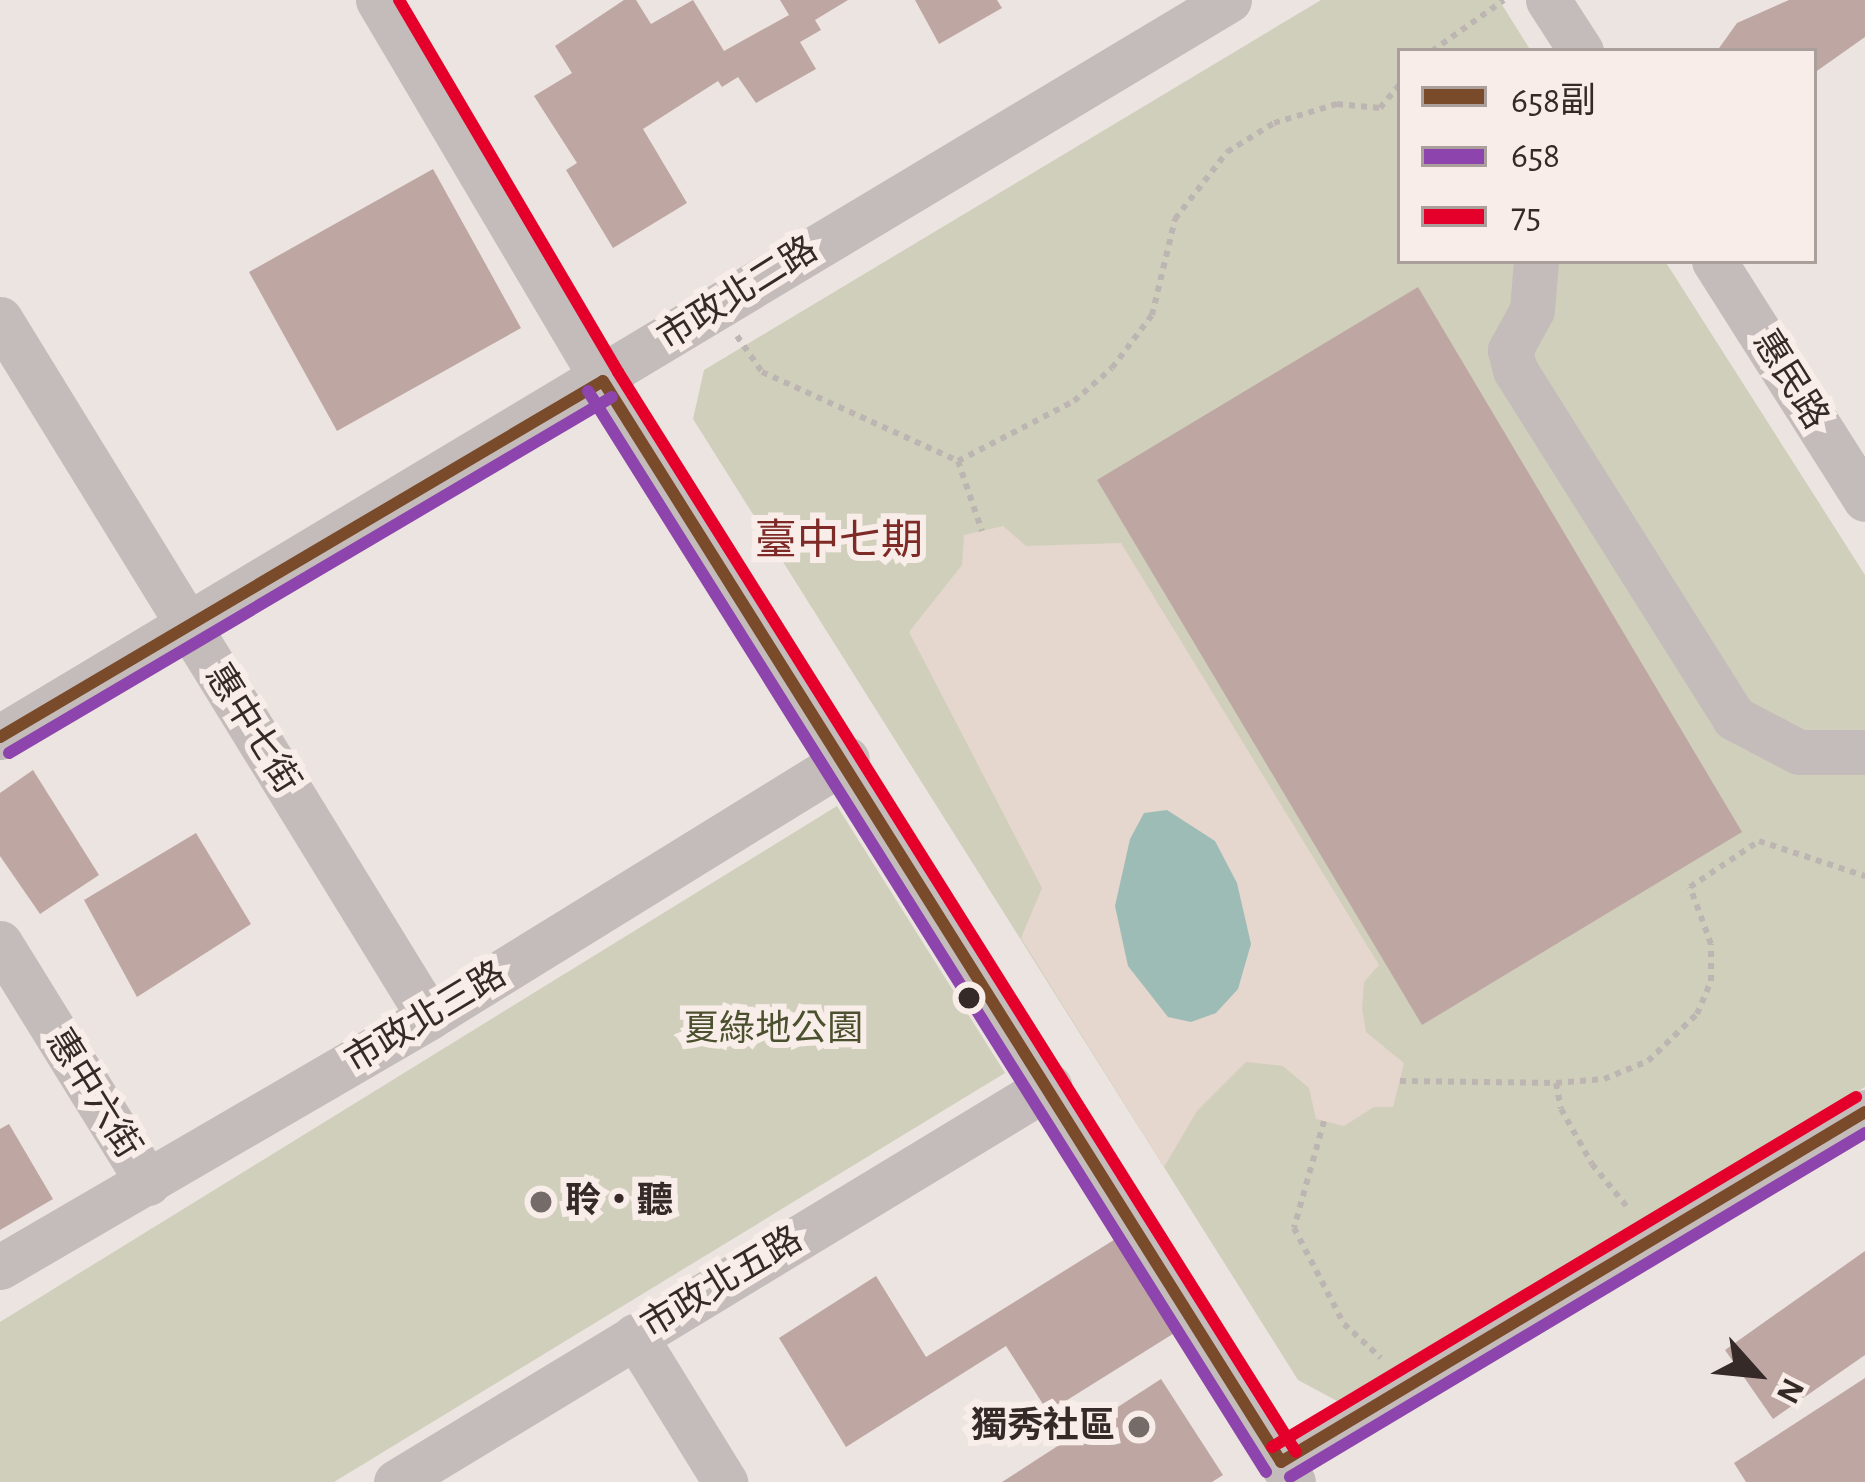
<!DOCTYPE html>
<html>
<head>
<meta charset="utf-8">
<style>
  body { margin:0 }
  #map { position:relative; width:1865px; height:1482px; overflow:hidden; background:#ece4e0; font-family:"Alegreya Sans","Noto Sans TC",sans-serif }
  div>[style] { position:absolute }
  .green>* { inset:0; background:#d0cfbb }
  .plaza>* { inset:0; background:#e5d6ce }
  .water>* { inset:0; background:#9ebcb6 }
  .building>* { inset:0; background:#bea6a3 }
  .path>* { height:6px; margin-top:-3px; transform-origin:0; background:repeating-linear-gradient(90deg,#bdb5b2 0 6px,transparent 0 12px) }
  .minor>* { height:45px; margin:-22.5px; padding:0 22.5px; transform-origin:22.5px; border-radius:22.5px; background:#c4bcba }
  .bus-1>* { height:12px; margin:-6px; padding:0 6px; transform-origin:6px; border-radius:6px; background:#7a4b2a }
  .bus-2>* { height:12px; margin:-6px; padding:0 6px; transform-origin:6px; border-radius:6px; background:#8e44ad }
  .bus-3>* { height:12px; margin:-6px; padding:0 6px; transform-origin:6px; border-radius:6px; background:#e4002b }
  .dots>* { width:33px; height:33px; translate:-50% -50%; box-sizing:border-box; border:6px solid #f8ede8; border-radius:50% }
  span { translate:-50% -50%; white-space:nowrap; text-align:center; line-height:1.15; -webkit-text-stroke:12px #f8ede8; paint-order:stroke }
  .street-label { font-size:36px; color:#352a28 }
  .park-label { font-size:36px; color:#4b512e }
  .poi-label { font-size:36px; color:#352a28; font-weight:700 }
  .left { translate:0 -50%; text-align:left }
  .right { translate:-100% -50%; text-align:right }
  .quarter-label { font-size:42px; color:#7e2a27 }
  .legend { position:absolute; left:1397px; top:48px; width:420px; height:216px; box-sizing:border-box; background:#f8ede8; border:3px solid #aa9f9b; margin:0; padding:15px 21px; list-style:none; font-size:36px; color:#352a28 }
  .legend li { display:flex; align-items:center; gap:24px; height:60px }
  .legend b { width:60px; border:3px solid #aa9f9b }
  .north { position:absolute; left:1697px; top:1314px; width:120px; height:120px; -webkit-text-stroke:9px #f8ede8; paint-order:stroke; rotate:117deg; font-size:33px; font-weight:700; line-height:48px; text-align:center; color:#352a28 }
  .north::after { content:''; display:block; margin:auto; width:42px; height:54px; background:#352a28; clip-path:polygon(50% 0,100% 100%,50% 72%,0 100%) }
</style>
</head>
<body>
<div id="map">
  <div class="green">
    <i style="clip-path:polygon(1321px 0,1499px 0,1531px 51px,1400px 51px,1400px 261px,1665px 261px,1865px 575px,1865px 1087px,1337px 1401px,1298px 1380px,693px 419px,704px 370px)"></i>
    <i style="clip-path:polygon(837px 806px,1005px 1073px,334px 1482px,0 1482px,0 1322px)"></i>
  </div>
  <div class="plaza">
    <i style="clip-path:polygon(1003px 526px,1026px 546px,1121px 543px,1379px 965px,1364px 982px,1362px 1009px,1366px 1032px,1404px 1063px,1393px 1107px,1374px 1107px,1344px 1126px,1316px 1119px,1309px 1088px,1283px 1066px,1246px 1062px,1197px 1111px,1164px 1167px,1021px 938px,1042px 888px,909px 632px,962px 565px,964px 535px)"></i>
  </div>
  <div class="water">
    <i style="clip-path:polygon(1167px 810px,1215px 841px,1237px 883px,1251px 944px,1238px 989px,1216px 1013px,1191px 1022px,1168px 1017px,1128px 966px,1115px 906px,1130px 839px,1144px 813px)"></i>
  </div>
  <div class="building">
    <i style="clip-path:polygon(624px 0,636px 0,651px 24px,693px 0,724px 51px,789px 15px,780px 0,848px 0,815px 20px,821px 30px,800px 42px,816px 69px,756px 103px,738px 77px,722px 87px,718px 81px,643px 129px,687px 203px,613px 248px,566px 170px,577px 163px,534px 96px,572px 73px,555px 46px)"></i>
    <i style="clip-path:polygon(915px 0,997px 0,1002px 8px,939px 44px)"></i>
    <i style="clip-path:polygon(1789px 0,1865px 0,1865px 37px,1814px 73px,1814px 51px,1717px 51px,1737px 23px)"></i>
    <i style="clip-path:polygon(433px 169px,521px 328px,337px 431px,249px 272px)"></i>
    <i style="clip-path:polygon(1418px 287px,1742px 832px,1422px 1025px,1097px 480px)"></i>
    <i style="clip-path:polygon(33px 770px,99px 875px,40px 914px,0 856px,0 793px)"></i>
    <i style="clip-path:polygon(196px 833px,251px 924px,137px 997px,84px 900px)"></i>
    <i style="clip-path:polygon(9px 1124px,53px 1199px,0 1230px,0 1129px)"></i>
    <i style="clip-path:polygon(1117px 1238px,1176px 1332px,1048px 1412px,1006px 1346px,846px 1447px,779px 1338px,876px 1276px,926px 1357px)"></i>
    <i style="clip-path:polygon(1865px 1251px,1865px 1355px,1773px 1419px,1725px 1350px)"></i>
    <i style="clip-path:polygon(1865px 1378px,1865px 1482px,1746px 1482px,1734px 1463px)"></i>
    <i style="clip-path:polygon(1161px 1379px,1223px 1475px,1212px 1482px,1002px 1482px)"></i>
  </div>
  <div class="path">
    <i style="left:1432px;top:51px;width:88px;rotate:-35.3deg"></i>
    <i style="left:737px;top:336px;width:44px;rotate:55.2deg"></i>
    <i style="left:762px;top:372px;width:215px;rotate:24.4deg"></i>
    <i style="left:958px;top:461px;width:74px;rotate:71.1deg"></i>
    <i style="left:958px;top:461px;width:131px;rotate:-27.3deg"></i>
    <i style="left:1074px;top:401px;width:50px;rotate:-41deg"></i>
    <i style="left:1112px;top:368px;width:66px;rotate:-53deg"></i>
    <i style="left:1152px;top:315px;width:99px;rotate:-76.5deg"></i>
    <i style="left:1175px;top:219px;width:85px;rotate:-52.2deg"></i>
    <i style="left:1227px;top:152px;width:55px;rotate:-31.7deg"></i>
    <i style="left:1274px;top:123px;width:66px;rotate:-16.8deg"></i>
    <i style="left:1337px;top:104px;width:43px;rotate:5.3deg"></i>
    <i style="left:1380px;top:108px;width:31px;rotate:-50deg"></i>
    <i style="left:1400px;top:1081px;width:156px;rotate:0.7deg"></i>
    <i style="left:1556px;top:1083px;width:48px;rotate:-4.8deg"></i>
    <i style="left:1604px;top:1079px;width:48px;rotate:-22.2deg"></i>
    <i style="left:1648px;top:1061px;width:68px;rotate:-43.8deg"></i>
    <i style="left:1697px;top:1014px;width:36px;rotate:-67deg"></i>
    <i style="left:1711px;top:981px;width:37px;rotate:-90deg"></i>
    <i style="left:1711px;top:944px;width:61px;rotate:-110.2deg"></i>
    <i style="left:1690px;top:887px;width:83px;rotate:-33.7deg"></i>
    <i style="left:1759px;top:841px;width:112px;rotate:18.3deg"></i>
    <i style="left:1556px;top:1083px;width:26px;rotate:79deg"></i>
    <i style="left:1561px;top:1109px;width:63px;rotate:60.6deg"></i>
    <i style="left:1592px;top:1164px;width:57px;rotate:50.7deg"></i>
    <i style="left:1324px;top:1121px;width:111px;rotate:105.7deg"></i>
    <i style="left:1294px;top:1228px;width:108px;rotate:62.5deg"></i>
    <i style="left:1344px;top:1324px;width:50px;rotate:42.6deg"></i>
  </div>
  <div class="minor">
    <i style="left:378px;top:0;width:442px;rotate:59.4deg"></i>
    <i style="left:603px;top:381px;width:1299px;rotate:57.92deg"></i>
    <i style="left:1548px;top:0;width:61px;rotate:57.1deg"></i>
    <i style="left:1536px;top:261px;width:49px;rotate:94.7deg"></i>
    <i style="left:1532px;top:310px;width:46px;rotate:118.8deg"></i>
    <i style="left:1510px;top:350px;width:21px;rotate:76deg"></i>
    <i style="left:1515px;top:370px;width:411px;rotate:57.8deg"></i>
    <i style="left:1734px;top:718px;width:73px;rotate:27.6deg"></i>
    <i style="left:1799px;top:752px;width:66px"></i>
    <i style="left:1714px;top:261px;width:282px;rotate:57.6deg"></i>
    <i style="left:0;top:319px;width:819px;rotate:58.42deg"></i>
    <i style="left:0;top:737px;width:1433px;rotate:-30.95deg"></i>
    <i style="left:0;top:943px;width:282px;rotate:58.3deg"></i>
    <i style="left:0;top:1267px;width:497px;rotate:-30.2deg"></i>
    <i style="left:429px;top:1017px;width:491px;rotate:-31.7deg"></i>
    <i style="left:635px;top:1336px;width:172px;rotate:58.3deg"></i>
    <i style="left:1281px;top:1462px;width:681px;rotate:-30.93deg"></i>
    <i style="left:396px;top:1482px;width:764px;rotate:-31.23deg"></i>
  </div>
  <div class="bus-1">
    <i style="left:603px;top:381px;width:1276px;rotate:57.9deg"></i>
    <i style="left:0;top:737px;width:700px;rotate:-30.56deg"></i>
    <i style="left:1281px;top:1462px;width:681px;rotate:-30.93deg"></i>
  </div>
  <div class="bus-2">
    <i style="left:588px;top:391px;width:1276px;rotate:57.9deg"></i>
    <i style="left:9px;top:753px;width:700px;rotate:-30.56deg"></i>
    <i style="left:1290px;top:1477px;width:670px;rotate:-30.89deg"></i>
  </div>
  <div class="bus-3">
    <i style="left:399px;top:0;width:432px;rotate:59.5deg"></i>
    <i style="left:618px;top:372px;width:1275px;rotate:57.88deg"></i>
    <i style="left:1272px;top:1447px;width:681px;rotate:-30.93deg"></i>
  </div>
  <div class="dots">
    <i style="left:969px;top:998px;background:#352a28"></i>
    <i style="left:541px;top:1202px;background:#756b68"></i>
    <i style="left:1139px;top:1427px;background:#756b68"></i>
  </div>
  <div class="street-label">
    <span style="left:738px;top:294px;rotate:-32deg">市政北二路</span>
    <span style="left:1790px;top:380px;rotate:58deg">惠民路</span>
    <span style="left:252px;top:729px;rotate:58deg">惠中七街</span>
    <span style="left:426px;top:1018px;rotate:-31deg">市政北三路</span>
    <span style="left:93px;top:1094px;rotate:58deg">惠中六街</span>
    <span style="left:722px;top:1283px;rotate:-31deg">市政北五路</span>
  </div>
  <div class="park-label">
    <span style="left:773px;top:1030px">夏綠地公園</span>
  </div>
  <div class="poi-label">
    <span class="left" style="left:565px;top:1202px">聆‧聽</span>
    <span class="right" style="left:1115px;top:1427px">獨秀社區</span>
  </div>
  <div class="quarter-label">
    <span style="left:839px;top:541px">臺中七期</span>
  </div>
  <ul class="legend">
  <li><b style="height:15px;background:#7a4b2a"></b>658副</li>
  <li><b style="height:15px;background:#8e44ad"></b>658</li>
  <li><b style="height:15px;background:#e4002b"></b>75</li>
  </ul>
  <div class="north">N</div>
</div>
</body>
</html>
